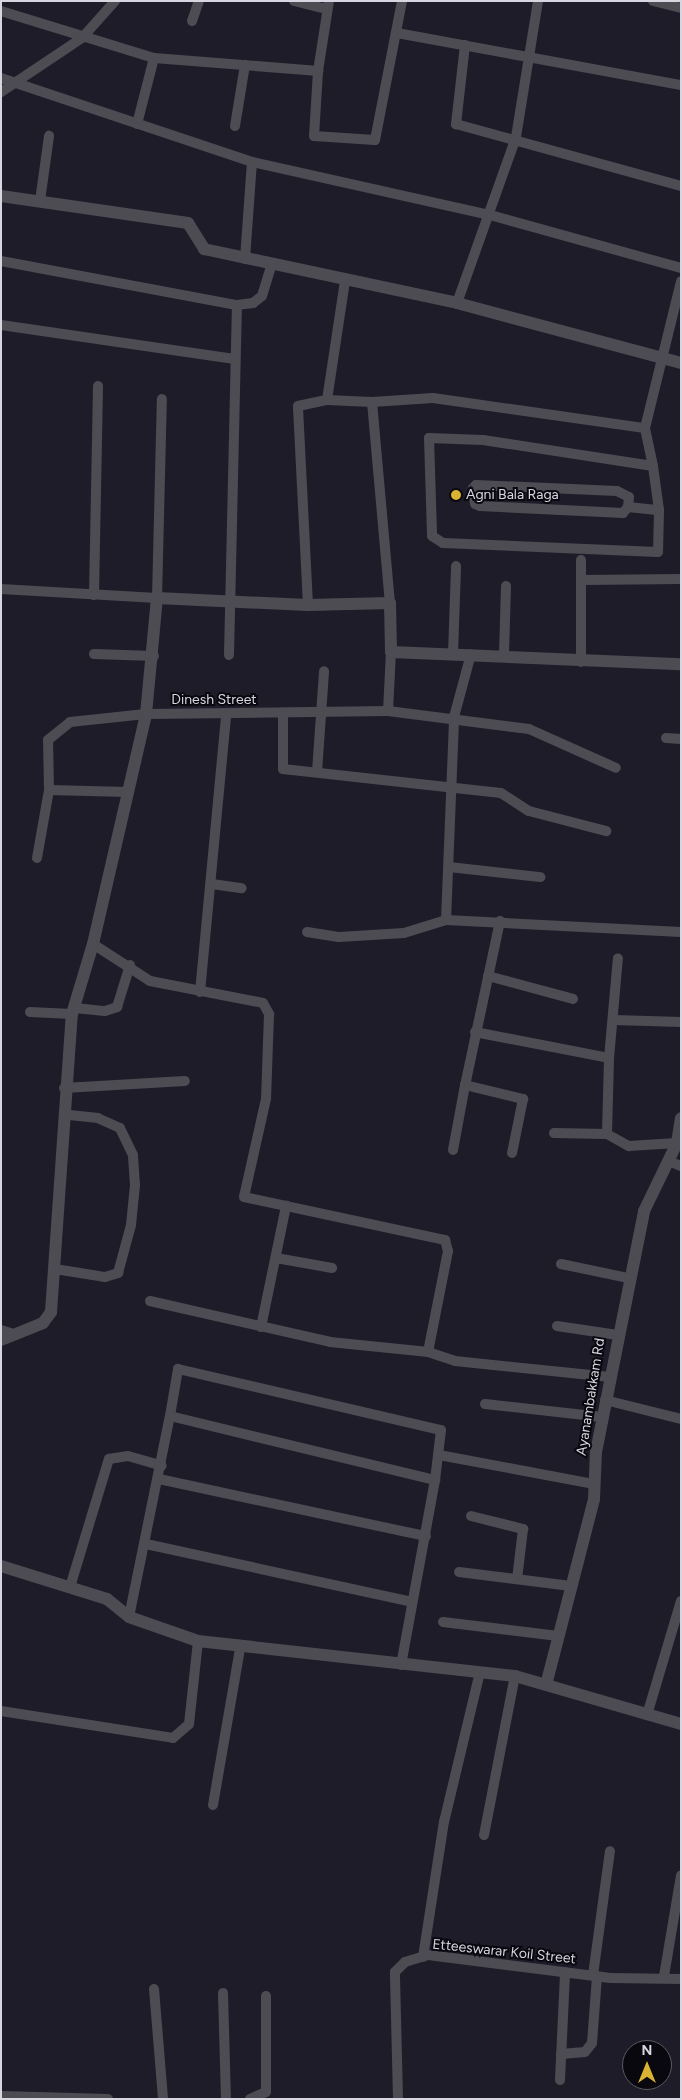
<!DOCTYPE html>
<html>
<head>
<meta charset="utf-8">
<style>
  body { margin:0 }
  #map { position:relative; width:682px; height:2100px; overflow:hidden; background:#1f1c2a; font-family:Figtree,sans-serif }
  div>[style] { position:absolute }
  .minor>* { height:10px; margin:-5px; padding:0 5px; transform-origin:5px; border-radius:5px; background:#4d4c53 }
  .tertiary>* { height:12px; margin:-6px; padding:0 6px; transform-origin:6px; border-radius:6px; background:#4d4c53 }
  .dots>* { width:14px; height:14px; translate:-50% -50%; box-sizing:border-box; border:2px solid #09080e; border-radius:50% }
  span { translate:-50% -50%; white-space:nowrap; text-align:center; line-height:1.15; -webkit-text-stroke:4px #09080e; paint-order:stroke }
  .poi-label { font-size:14px; color:#d7d6e0 }
  .left { translate:0 -50%; text-align:left }
  .street-label { font-size:14px; color:#d7d6e0 }
  .frame { position:absolute; inset:0; border:2px solid #d7d6e0; pointer-events:none }
  .north { position:absolute; left:622px; top:2040px; width:50px; height:50px; box-sizing:border-box; background:#09080e; border:1px solid #5b5a62; border-radius:50%; rotate:0deg; font-size:14px; font-weight:700; line-height:20px; text-align:center; color:#d7d6e0 }
  .north::after { content:''; display:block; margin:auto; width:18px; height:22px; background:#dab333; clip-path:polygon(50% 0,100% 100%,50% 72%,0 100%) }
</style>
</head>
<body>
<div id="map">
  <div class="minor">
    <i style="left:294px;top:1px;width:34px;rotate:14deg"></i>
    <i style="left:653px;top:1px;width:29px;rotate:14deg"></i>
    <i style="left:1px;top:11px;width:160px;rotate:17.1deg"></i>
    <i style="left:154px;top:58px;width:165px;rotate:4.5deg"></i>
    <i style="left:318px;top:71px;width:71px;rotate:-81.1deg"></i>
    <i style="left:192px;top:21px;width:21px;rotate:-71deg"></i>
    <i style="left:397px;top:33px;width:289px;rotate:10.4deg"></i>
    <i style="left:465px;top:45px;width:80px;rotate:96.5deg"></i>
    <i style="left:456px;top:124px;width:233px;rotate:15.4deg"></i>
    <i style="left:318px;top:71px;width:65px;rotate:93.5deg"></i>
    <i style="left:314px;top:136px;width:61px;rotate:3.8deg"></i>
    <i style="left:375px;top:140px;width:142px;rotate:-79deg"></i>
    <i style="left:1px;top:78px;width:265px;rotate:18.5deg"></i>
    <i style="left:252px;top:162px;width:244px;rotate:12.6deg"></i>
    <i style="left:490px;top:215px;width:198px;rotate:15.5deg"></i>
    <i style="left:1px;top:92px;width:97px;rotate:-33.7deg"></i>
    <i style="left:82px;top:38px;width:50px;rotate:-48.3deg"></i>
    <i style="left:137px;top:124px;width:68px;rotate:-75.6deg"></i>
    <i style="left:235px;top:126px;width:62px;rotate:-80.7deg"></i>
    <i style="left:40px;top:201px;width:66px;rotate:-82.1deg"></i>
    <i style="left:245px;top:259px;width:97px;rotate:-85.9deg"></i>
    <i style="left:1px;top:261px;width:240px;rotate:10.6deg"></i>
    <i style="left:457px;top:303px;width:176px;rotate:-70.4deg"></i>
    <i style="left:516px;top:137px;width:138px;rotate:-80.8deg"></i>
    <i style="left:1px;top:325px;width:236px;rotate:8.3deg"></i>
    <i style="left:327px;top:400px;width:45px;rotate:2.5deg"></i>
    <i style="left:372px;top:402px;width:202px;rotate:84.9deg"></i>
    <i style="left:372px;top:402px;width:61px;rotate:-3.8deg"></i>
    <i style="left:433px;top:398px;width:214px;rotate:8.1deg"></i>
    <i style="left:653px;top:466px;width:172px;rotate:-171.3deg"></i>
    <i style="left:483px;top:440px;width:54px;rotate:-177.9deg"></i>
    <i style="left:429px;top:438px;width:98px;rotate:88.2deg"></i>
    <i style="left:432px;top:536px;width:13px;rotate:32deg"></i>
    <i style="left:443px;top:543px;width:215px;rotate:2.4deg"></i>
    <i style="left:658px;top:552px;width:42px;rotate:-88.6deg"></i>
    <i style="left:659px;top:510px;width:44px;rotate:-97.8deg"></i>
    <i style="left:653px;top:466px;width:39px;rotate:-102deg"></i>
    <i style="left:645px;top:428px;width:151px;rotate:-76.2deg"></i>
    <i style="left:628px;top:507px;width:8px;rotate:130deg"></i>
    <i style="left:623px;top:513px;width:143px;rotate:-177.2deg"></i>
    <i style="left:480px;top:506px;width:5px;rotate:-158deg"></i>
    <i style="left:475px;top:504px;width:16px;rotate:-97deg"></i>
    <i style="left:473px;top:488px;width:4px;rotate:-45deg"></i>
    <i style="left:476px;top:485px;width:141px;rotate:2.4deg"></i>
    <i style="left:617px;top:491px;width:13px;rotate:27deg"></i>
    <i style="left:629px;top:497px;width:10px;rotate:96deg"></i>
    <i style="left:628px;top:507px;width:31px;rotate:6deg"></i>
    <i style="left:581px;top:580px;width:100px;rotate:-0.6deg"></i>
    <i style="left:1px;top:589px;width:156px;rotate:3.3deg"></i>
    <i style="left:157px;top:598px;width:199px;rotate:-88.6deg"></i>
    <i style="left:94px;top:595px;width:209px;rotate:-88.9deg"></i>
    <i style="left:308px;top:605px;width:199px;rotate:-92.9deg"></i>
    <i style="left:298px;top:406px;width:30px;rotate:-12deg"></i>
    <i style="left:327px;top:400px;width:120px;rotate:-81.4deg"></i>
    <i style="left:94px;top:654px;width:60px;rotate:1.9deg"></i>
    <i style="left:453px;top:654px;width:88px;rotate:-88deg"></i>
    <i style="left:504px;top:654px;width:68px;rotate:-88.3deg"></i>
    <i style="left:229px;top:655px;width:350px;rotate:-88.7deg"></i>
    <i style="left:237px;top:305px;width:16px;rotate:-7deg"></i>
    <i style="left:253px;top:303px;width:11px;rotate:-38deg"></i>
    <i style="left:262px;top:296px;width:34px;rotate:-73deg"></i>
    <i style="left:581px;top:662px;width:102px;rotate:-90deg"></i>
    <i style="left:388px;top:711px;width:59px;rotate:-87.1deg"></i>
    <i style="left:283px;top:713px;width:56px;rotate:90deg"></i>
    <i style="left:283px;top:769px;width:219px;rotate:6.3deg"></i>
    <i style="left:501px;top:793px;width:33px;rotate:33deg"></i>
    <i style="left:529px;top:811px;width:80px;rotate:14.6deg"></i>
    <i style="left:666px;top:738px;width:15px;rotate:4deg"></i>
    <i style="left:317px;top:772px;width:101px;rotate:-86deg"></i>
    <i style="left:49px;top:790px;width:79px;rotate:1.5deg"></i>
    <i style="left:37px;top:858px;width:69px;rotate:-80deg"></i>
    <i style="left:49px;top:790px;width:50px;rotate:-91.1deg"></i>
    <i style="left:48px;top:740px;width:28px;rotate:-39deg"></i>
    <i style="left:70px;top:722px;width:76px;rotate:-6deg"></i>
    <i style="left:146px;top:714px;width:242px;rotate:-0.7deg"></i>
    <i style="left:388px;top:711px;width:142px;rotate:7.3deg"></i>
    <i style="left:529px;top:729px;width:95px;rotate:24.1deg"></i>
    <i style="left:449px;top:867px;width:92px;rotate:6.3deg"></i>
    <i style="left:212px;top:884px;width:30px;rotate:8deg"></i>
    <i style="left:446px;top:920px;width:203px;rotate:-87.7deg"></i>
    <i style="left:454px;top:717px;width:65px;rotate:-74.9deg"></i>
    <i style="left:500px;top:921px;width:168px;rotate:102deg"></i>
    <i style="left:465px;top:1085px;width:60px;rotate:13.6deg"></i>
    <i style="left:523px;top:1099px;width:55px;rotate:101.5deg"></i>
    <i style="left:307px;top:932px;width:32px;rotate:9deg"></i>
    <i style="left:339px;top:937px;width:65px;rotate:-3.5deg"></i>
    <i style="left:404px;top:933px;width:44px;rotate:-17.2deg"></i>
    <i style="left:446px;top:920px;width:235px;rotate:2.9deg"></i>
    <i style="left:93px;top:944px;width:68px;rotate:33deg"></i>
    <i style="left:150px;top:981px;width:115px;rotate:11deg"></i>
    <i style="left:263px;top:1003px;width:13px;rotate:61deg"></i>
    <i style="left:269px;top:1014px;width:85px;rotate:92deg"></i>
    <i style="left:266px;top:1099px;width:100px;rotate:102.7deg"></i>
    <i style="left:244px;top:1197px;width:206px;rotate:12.1deg"></i>
    <i style="left:445px;top:1240px;width:11px;rotate:75deg"></i>
    <i style="left:448px;top:1251px;width:103px;rotate:101.2deg"></i>
    <i style="left:428px;top:1352px;width:28px;rotate:18deg"></i>
    <i style="left:455px;top:1361px;width:156px;rotate:5.9deg"></i>
    <i style="left:488px;top:976px;width:88px;rotate:15.1deg"></i>
    <i style="left:200px;top:992px;width:278px;rotate:-84.6deg"></i>
    <i style="left:75px;top:1008px;width:30px;rotate:6deg"></i>
    <i style="left:105px;top:1011px;width:13px;rotate:-18deg"></i>
    <i style="left:117px;top:1007px;width:44px;rotate:-72.8deg"></i>
    <i style="left:30px;top:1012px;width:42px;rotate:2.7deg"></i>
    <i style="left:614px;top:1020px;width:67px;rotate:1.7deg"></i>
    <i style="left:475px;top:1032px;width:136px;rotate:11deg"></i>
    <i style="left:609px;top:1058px;width:100px;rotate:-84.9deg"></i>
    <i style="left:609px;top:1058px;width:76px;rotate:91.5deg"></i>
    <i style="left:607px;top:1134px;width:25px;rotate:29deg"></i>
    <i style="left:629px;top:1146px;width:48px;rotate:-3.6deg"></i>
    <i style="left:64px;top:1088px;width:121px;rotate:-3.3deg"></i>
    <i style="left:554px;top:1133px;width:53px;rotate:1.1deg"></i>
    <i style="left:453px;top:1150px;width:66px;rotate:-79.5deg"></i>
    <i style="left:669px;top:1161px;width:13px;rotate:23deg"></i>
    <i style="left:276px;top:1258px;width:57px;rotate:10.1deg"></i>
    <i style="left:561px;top:1264px;width:68px;rotate:11.8deg"></i>
    <i style="left:55px;top:1269px;width:51px;rotate:9.1deg"></i>
    <i style="left:105px;top:1277px;width:14px;rotate:-17deg"></i>
    <i style="left:118px;top:1273px;width:50px;rotate:-74.8deg"></i>
    <i style="left:131px;top:1225px;width:40px;rotate:-84.3deg"></i>
    <i style="left:135px;top:1185px;width:30px;rotate:-94deg"></i>
    <i style="left:133px;top:1155px;width:30px;rotate:-116deg"></i>
    <i style="left:120px;top:1128px;width:24px;rotate:-156deg"></i>
    <i style="left:98px;top:1118px;width:31px;rotate:-174deg"></i>
    <i style="left:150px;top:1301px;width:185px;rotate:12.8deg"></i>
    <i style="left:330px;top:1342px;width:99px;rotate:5.8deg"></i>
    <i style="left:557px;top:1326px;width:61px;rotate:8.5deg"></i>
    <i style="left:261px;top:1327px;width:124px;rotate:-78.3deg"></i>
    <i style="left:1px;top:1330px;width:10px;rotate:17deg"></i>
    <i style="left:605px;top:1400px;width:78px;rotate:14deg"></i>
    <i style="left:485px;top:1404px;width:118px;rotate:6.3deg"></i>
    <i style="left:170px;top:1416px;width:48px;rotate:-80.3deg"></i>
    <i style="left:178px;top:1369px;width:270px;rotate:13.1deg"></i>
    <i style="left:441px;top:1430px;width:50px;rotate:96.8deg"></i>
    <i style="left:439px;top:1455px;width:158px;rotate:10.6deg"></i>
    <i style="left:159px;top:1479px;width:273px;rotate:12.1deg"></i>
    <i style="left:471px;top:1516px;width:54px;rotate:14deg"></i>
    <i style="left:523px;top:1529px;width:50px;rotate:96.8deg"></i>
    <i style="left:146px;top:1544px;width:271px;rotate:12.3deg"></i>
    <i style="left:459px;top:1572px;width:113px;rotate:7.1deg"></i>
    <i style="left:70px;top:1587px;width:134px;rotate:-73.1deg"></i>
    <i style="left:109px;top:1459px;width:19px;rotate:-9deg"></i>
    <i style="left:128px;top:1456px;width:35px;rotate:16deg"></i>
    <i style="left:129px;top:1617px;width:205px;rotate:-78.5deg"></i>
    <i style="left:170px;top:1416px;width:273px;rotate:13.6deg"></i>
    <i style="left:435px;top:1480px;width:188px;rotate:100.4deg"></i>
    <i style="left:443px;top:1622px;width:116px;rotate:6.9deg"></i>
    <i style="left:1px;top:1711px;width:174px;rotate:8.9deg"></i>
    <i style="left:173px;top:1738px;width:21px;rotate:-41deg"></i>
    <i style="left:189px;top:1724px;width:83px;rotate:-83.8deg"></i>
    <i style="left:647px;top:1715px;width:119px;rotate:-73.4deg"></i>
    <i style="left:213px;top:1805px;width:158px;rotate:-80.2deg"></i>
    <i style="left:484px;top:1835px;width:162px;rotate:-79deg"></i>
    <i style="left:423px;top:1957px;width:137px;rotate:-81.2deg"></i>
    <i style="left:444px;top:1822px;width:154px;rotate:-76.5deg"></i>
    <i style="left:593px;top:1975px;width:125px;rotate:-82.2deg"></i>
    <i style="left:664px;top:1976px;width:102px;rotate:-80.4deg"></i>
    <i style="left:154px;top:1989px;width:110px;rotate:85.3deg"></i>
    <i style="left:223px;top:1993px;width:106px;rotate:88.4deg"></i>
    <i style="left:561px;top:2054px;width:24px;rotate:-5deg"></i>
    <i style="left:585px;top:2052px;width:11px;rotate:-52deg"></i>
    <i style="left:592px;top:2043px;width:67px;rotate:-85.7deg"></i>
    <i style="left:560px;top:2080px;width:108px;rotate:-87.3deg"></i>
    <i style="left:1px;top:2096px;width:107px;rotate:1.6deg"></i>
    <i style="left:250px;top:2099px;width:17px;rotate:-24deg"></i>
    <i style="left:266px;top:2092px;width:96px;rotate:-90deg"></i>
    <i style="left:398px;top:2099px;width:127px;rotate:-91.4deg"></i>
    <i style="left:395px;top:1972px;width:14px;rotate:-45deg"></i>
    <i style="left:405px;top:1962px;width:24px;rotate:-17deg"></i>
    <i style="left:428px;top:1955px;width:184px;rotate:7.2deg"></i>
    <i style="left:611px;top:1978px;width:70px;rotate:0.8deg"></i>
  </div>
  <div class="tertiary">
    <i style="left:1px;top:196px;width:189px;rotate:8.2deg"></i>
    <i style="left:188px;top:223px;width:31px;rotate:58deg"></i>
    <i style="left:204px;top:249px;width:259px;rotate:12deg"></i>
    <i style="left:457px;top:303px;width:232px;rotate:15deg"></i>
    <i style="left:1px;top:1340px;width:45px;rotate:-22deg"></i>
    <i style="left:43px;top:1323px;width:14px;rotate:-54deg"></i>
    <i style="left:51px;top:1312px;width:299px;rotate:-86deg"></i>
    <i style="left:72px;top:1014px;width:73px;rotate:-73.3deg"></i>
    <i style="left:93px;top:944px;width:236px;rotate:-77deg"></i>
    <i style="left:146px;top:714px;width:117px;rotate:-84.6deg"></i>
    <i style="left:157px;top:598px;width:151px;rotate:2.7deg"></i>
    <i style="left:308px;top:605px;width:82px;rotate:-1.4deg"></i>
    <i style="left:390px;top:603px;width:49px;rotate:88.8deg"></i>
    <i style="left:391px;top:652px;width:290px;rotate:2.4deg"></i>
    <i style="left:1px;top:1566px;width:111px;rotate:17.3deg"></i>
    <i style="left:107px;top:1599px;width:28px;rotate:39deg"></i>
    <i style="left:129px;top:1617px;width:73px;rotate:19.2deg"></i>
    <i style="left:198px;top:1641px;width:319px;rotate:6.3deg"></i>
    <i style="left:515px;top:1676px;width:173px;rotate:16.1deg"></i>
    <i style="left:546px;top:1685px;width:192px;rotate:-75.5deg"></i>
    <i style="left:594px;top:1499px;width:47px;rotate:-87.6deg"></i>
    <i style="left:596px;top:1452px;width:246px;rotate:-78.7deg"></i>
    <i style="left:644px;top:1211px;width:76px;rotate:-64.1deg"></i>
    <i style="left:677px;top:1143px;width:25px;rotate:-81deg"></i>
  </div>
  <div class="dots">
    <i style="left:456px;top:495px;background:#dab333"></i>
  </div>
  <div class="poi-label">
    <span class="left" style="left:466px;top:495px">Agni Bala Raga</span>
  </div>
  <div class="street-label">
    <span style="left:214px;top:700px">Dinesh Street</span>
    <span style="left:591px;top:1397px;rotate:-81deg">Ayanambakkam Rd</span>
    <span style="left:504px;top:1952px;rotate:6deg">Etteeswarar Koil Street</span>
  </div>
  <div class="frame"></div>
  <div class="north">N</div>
</div>
</body>
</html>
